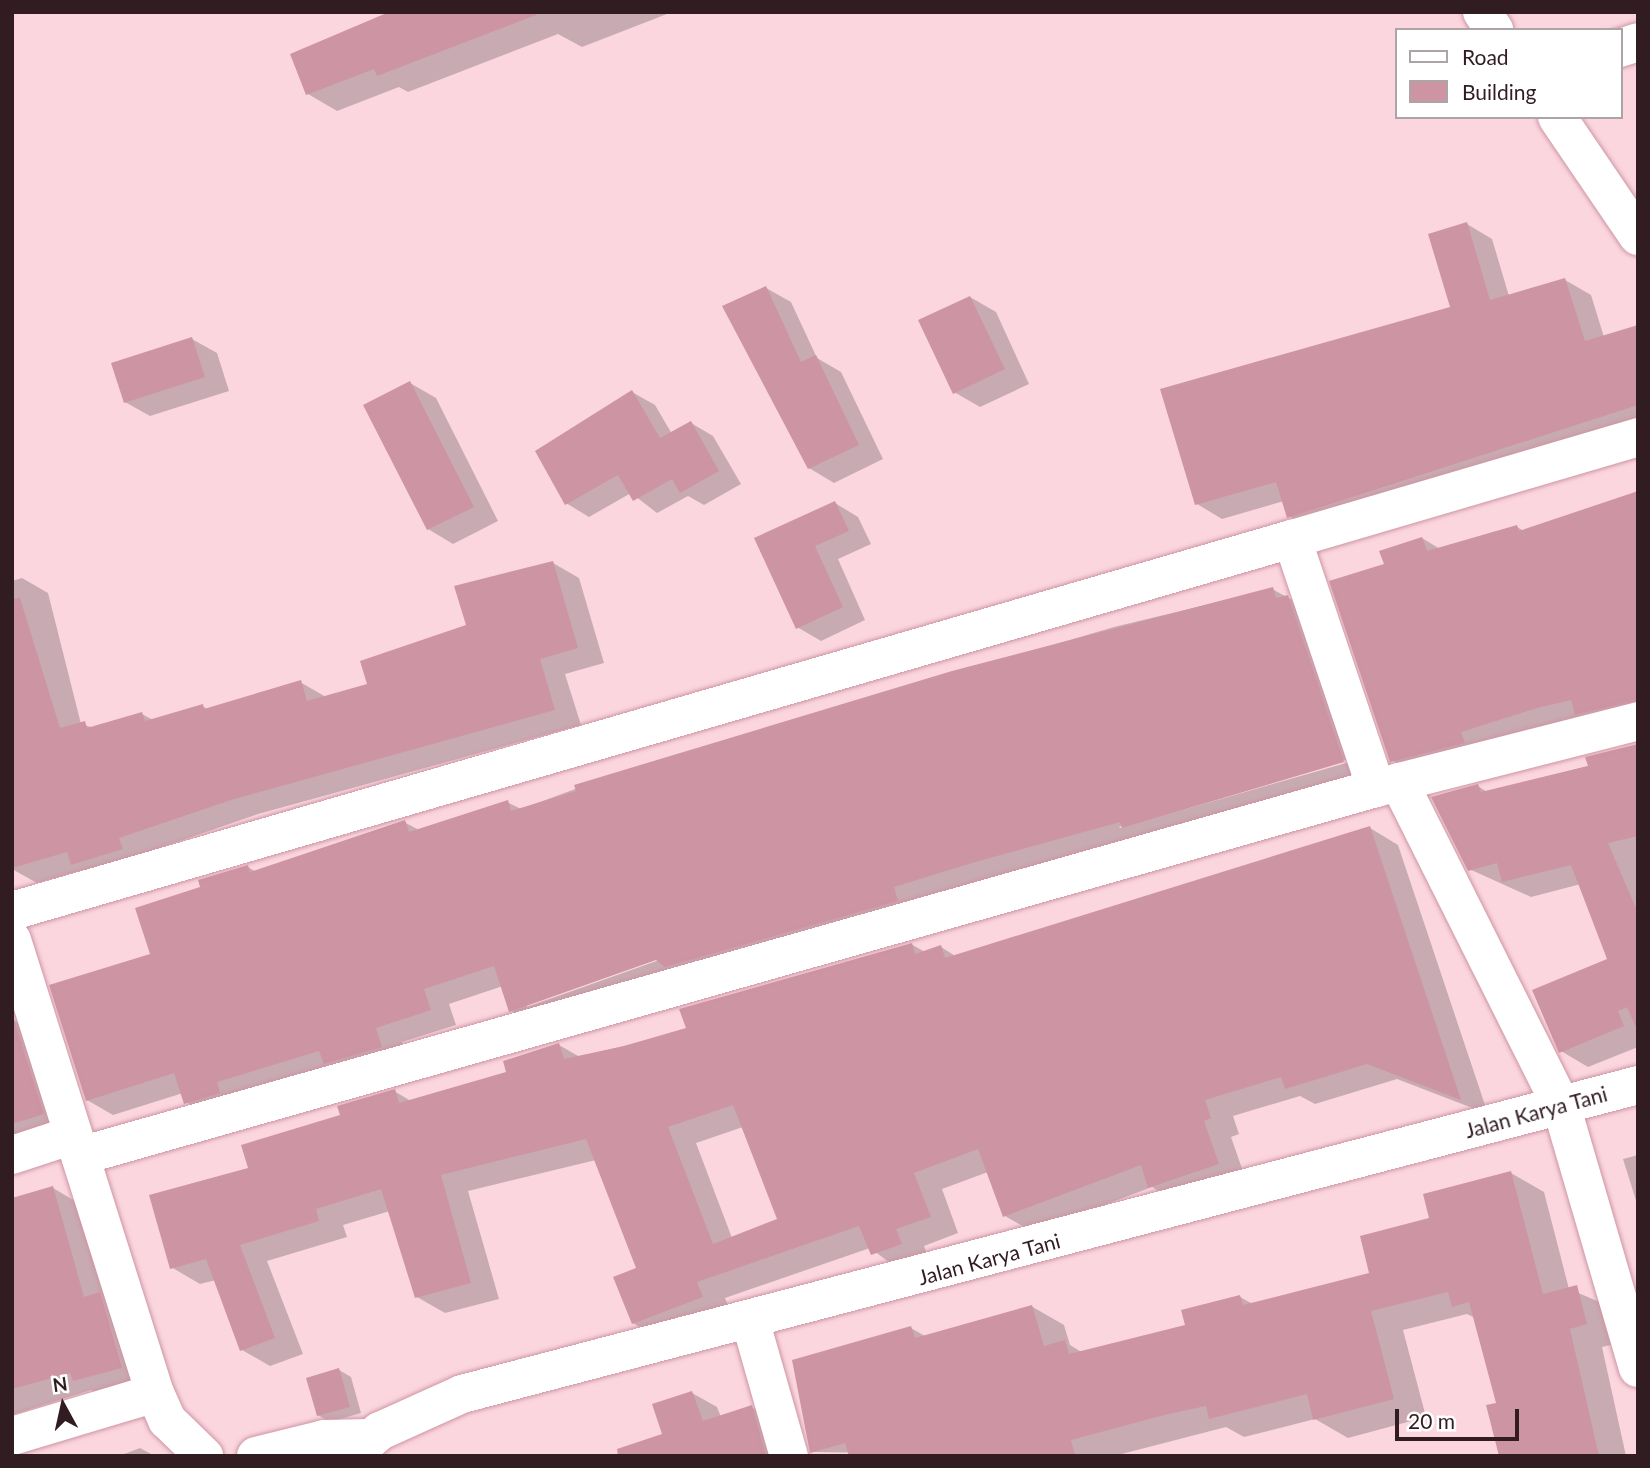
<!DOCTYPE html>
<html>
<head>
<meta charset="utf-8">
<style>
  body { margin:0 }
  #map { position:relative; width:1650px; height:1468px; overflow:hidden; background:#fbd6df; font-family:Lato,sans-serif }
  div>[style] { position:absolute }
  .shadow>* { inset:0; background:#0003 }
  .building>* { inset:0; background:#cd94a3 }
  .roads { filter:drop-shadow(0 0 2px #ce95a4) drop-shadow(0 0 2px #ce95a4) }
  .minor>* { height:38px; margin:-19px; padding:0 19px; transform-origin:19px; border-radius:19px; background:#fff }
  span { translate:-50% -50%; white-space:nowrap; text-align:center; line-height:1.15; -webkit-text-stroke:6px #fff; paint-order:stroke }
  .street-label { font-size:21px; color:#311c22 }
  .frame { position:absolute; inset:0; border:14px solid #311c22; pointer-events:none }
  .legend { position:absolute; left:1395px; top:28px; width:228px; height:91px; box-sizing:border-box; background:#fff; border:2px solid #ada4a7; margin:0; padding:9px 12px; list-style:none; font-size:21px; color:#311c22 }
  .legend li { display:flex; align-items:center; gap:14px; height:35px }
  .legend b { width:35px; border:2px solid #ada4a7 }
  .north { position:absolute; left:28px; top:1370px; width:70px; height:70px; -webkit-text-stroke:5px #fff; paint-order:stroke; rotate:352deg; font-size:19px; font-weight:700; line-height:28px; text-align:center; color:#311c22 }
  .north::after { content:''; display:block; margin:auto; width:24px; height:32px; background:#311c22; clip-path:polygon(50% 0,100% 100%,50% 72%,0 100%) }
  .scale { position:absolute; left:1395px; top:1409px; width:124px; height:32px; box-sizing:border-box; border:4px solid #311c22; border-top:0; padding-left:9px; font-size:21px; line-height:24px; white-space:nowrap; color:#311c22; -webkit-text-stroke:5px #fff; paint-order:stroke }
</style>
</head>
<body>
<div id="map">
  <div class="shadow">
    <i style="clip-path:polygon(398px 12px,667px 12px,667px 14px,582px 47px,558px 34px,408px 92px,399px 87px,337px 111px,308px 94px)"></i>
    <i style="clip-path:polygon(1467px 224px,1492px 239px,1509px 296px,1565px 280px,1591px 295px,1604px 337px,1638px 347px,1638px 426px,1314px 531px,1289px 516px,1284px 501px,1222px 519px,1197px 504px,1452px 308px)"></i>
    <i style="clip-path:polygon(766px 288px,791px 302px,817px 358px,841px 372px,883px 459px,834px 483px,809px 468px)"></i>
    <i style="clip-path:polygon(970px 297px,996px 312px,1029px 384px,980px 407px,954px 392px)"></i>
    <i style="clip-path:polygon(192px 339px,217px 353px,229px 391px,150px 416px,125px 402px)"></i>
    <i style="clip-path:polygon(410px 383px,436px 398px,498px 521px,453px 544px,428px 529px)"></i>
    <i style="clip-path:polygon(632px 392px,655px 405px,672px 434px,691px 423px,713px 436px,741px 484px,704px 505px,688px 496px,657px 513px,631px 493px,589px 517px,566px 503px)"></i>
    <i style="clip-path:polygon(1638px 494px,1638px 720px,1420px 777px,1392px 760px,1386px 565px,1422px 538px,1440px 549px,1517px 527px,1524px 531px)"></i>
    <i style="clip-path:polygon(835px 503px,858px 517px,871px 544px,838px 559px,865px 620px,821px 641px,797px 627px,756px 539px)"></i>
    <i style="clip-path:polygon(553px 563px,579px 578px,604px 663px,565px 674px,581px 725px,258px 814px,145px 853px,99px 879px,83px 870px,37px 883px,12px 869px,12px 581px,22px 578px,48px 593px,81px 724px,94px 728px,142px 714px,153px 720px,202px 706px,209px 710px,300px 682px,326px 697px,369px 685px,468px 626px)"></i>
    <i style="clip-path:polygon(evenodd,1272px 589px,1313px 611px,1369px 777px,536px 1025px,510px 1010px,503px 986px,449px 1004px,456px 1025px,402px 1042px,407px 1062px,212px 1117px,186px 1102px,183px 1093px,113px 1115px,87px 1100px,152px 956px,202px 888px,248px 867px,256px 872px,404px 822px,419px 830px,507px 802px,521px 809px,624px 771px,1114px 627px,1272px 589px,1352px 758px,1353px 761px,1120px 828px,1119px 827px,1352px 758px,1272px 589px,664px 955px,665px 958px,527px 1007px,527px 1003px,664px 955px)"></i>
    <i style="clip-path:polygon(1638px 753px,1638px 1047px,1588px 1067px,1561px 1051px,1609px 960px,1581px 884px,1531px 897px,1469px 869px,1478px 786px,1487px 792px)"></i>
    <i style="clip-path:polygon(evenodd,1370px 828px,1398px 845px,1488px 1114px,1397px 1079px,1315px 1104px,1300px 1096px,1233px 1116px,1239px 1134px,1231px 1137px,1246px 1180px,1178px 1203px,1152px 1187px,1033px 1232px,1005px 1216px,988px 1172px,942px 1189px,958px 1233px,924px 1246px,929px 1260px,901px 1271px,870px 1248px,725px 1298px,731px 1313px,662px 1340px,633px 1323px,638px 1269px,596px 1160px,468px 1191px,499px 1299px,445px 1313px,417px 1297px,390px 1211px,343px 1225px,347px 1237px,267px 1261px,303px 1354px,270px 1366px,242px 1350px,216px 1280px,200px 1284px,171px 1267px,250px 1169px,394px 1091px,411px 1101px,508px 1073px,559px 1045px,580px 1057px,688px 1030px,911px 944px,925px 952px,941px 947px,957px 957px,1370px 828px,743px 1127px,779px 1220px,732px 1238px,696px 1143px,743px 1127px)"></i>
    <i style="clip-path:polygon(12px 1019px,45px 1038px,75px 1132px,12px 1150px)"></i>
    <i style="clip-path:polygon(1638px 1155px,1638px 1207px,1623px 1159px)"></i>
    <i style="clip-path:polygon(1511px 1173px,1544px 1192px,1569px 1289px,1609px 1306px,1619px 1343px,1602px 1347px,1626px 1456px,1501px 1456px,1498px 1404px,1475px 1318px,1467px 1314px,1403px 1330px,1426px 1417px,1348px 1438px,1315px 1419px,1244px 1437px,1226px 1427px,1114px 1456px,812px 1452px,911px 1328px,925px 1336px,1031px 1306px,1064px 1325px,1070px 1345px,1083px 1353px,1187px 1326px,1240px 1297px,1253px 1304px,1371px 1274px,1431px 1219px)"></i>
    <i style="clip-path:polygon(53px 1188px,80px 1204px,149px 1383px,102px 1396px,91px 1390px,12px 1415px,12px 1200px)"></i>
    <i style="clip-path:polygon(339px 1370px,351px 1377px,361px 1413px,330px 1422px,318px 1415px)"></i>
    <i style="clip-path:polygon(692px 1393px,717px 1407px,721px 1417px,751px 1407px,777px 1421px,788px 1456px,674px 1456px)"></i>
    <i style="clip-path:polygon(140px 1448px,155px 1456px,119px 1456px)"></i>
  </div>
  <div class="building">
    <i style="clip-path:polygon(389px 12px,536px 12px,536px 15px,377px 76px,374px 69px,306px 95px,290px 54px)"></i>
    <i style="clip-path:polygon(1467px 222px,1490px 300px,1565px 278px,1585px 341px,1638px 325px,1638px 405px,1287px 518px,1276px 482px,1195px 505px,1160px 389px,1450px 307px,1428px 234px)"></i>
    <i style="clip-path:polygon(766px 286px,801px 362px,816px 355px,859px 445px,808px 469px,722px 306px)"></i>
    <i style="clip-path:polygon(970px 296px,1005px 369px,953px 394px,918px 320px)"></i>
    <i style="clip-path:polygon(192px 337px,205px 377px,124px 403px,111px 363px)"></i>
    <i style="clip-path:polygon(410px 381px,474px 507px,427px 530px,363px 405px)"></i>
    <i style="clip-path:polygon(632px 390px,660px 438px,691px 421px,719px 471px,680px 493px,672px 479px,633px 501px,618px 475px,565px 505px,535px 451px)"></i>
    <i style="clip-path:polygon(1638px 491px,1638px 700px,1575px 715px,1571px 700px,1537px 708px,1461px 732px,1465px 743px,1390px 762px,1329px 581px,1384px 564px,1379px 551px,1422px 537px,1427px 551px,1517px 525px,1519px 531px)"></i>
    <i style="clip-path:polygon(835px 501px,849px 531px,815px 546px,843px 607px,796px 629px,754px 538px)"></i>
    <i style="clip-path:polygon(553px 561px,578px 648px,540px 659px,555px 710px,231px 800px,119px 838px,123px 849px,71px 865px,67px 852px,12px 868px,12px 599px,20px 598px,60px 728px,85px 721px,87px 728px,142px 712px,145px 721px,203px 704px,204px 709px,301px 680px,307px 701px,367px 684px,360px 661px,466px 625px,454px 586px)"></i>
    <i style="clip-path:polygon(1273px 587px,1276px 598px,1288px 595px,1344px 762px,1122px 828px,1120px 822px,975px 862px,894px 887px,898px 901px,665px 967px,656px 960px,509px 1012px,494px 966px,424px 989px,431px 1010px,376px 1028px,382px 1047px,324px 1064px,319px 1051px,217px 1082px,220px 1093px,184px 1104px,174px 1073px,86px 1101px,49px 985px,150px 954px,135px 908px,200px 887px,198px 880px,248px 865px,250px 872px,405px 820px,409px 832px,508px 800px,511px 811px,576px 791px,574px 785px,952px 671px)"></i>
    <i style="clip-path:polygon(1638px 744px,1638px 836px,1608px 843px,1638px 913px,1638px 1032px,1627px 1007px,1618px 1011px,1624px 1026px,1559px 1053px,1532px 990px,1607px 959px,1571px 865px,1502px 882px,1497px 863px,1468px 871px,1431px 797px,1478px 784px,1481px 792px,1588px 766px,1585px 757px)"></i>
    <i style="clip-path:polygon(evenodd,1370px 826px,1461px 1100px,1367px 1064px,1285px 1089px,1281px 1077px,1205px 1100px,1211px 1118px,1204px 1121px,1219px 1164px,1148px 1188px,1141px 1165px,1003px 1217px,978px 1149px,914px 1173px,931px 1217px,896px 1229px,902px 1244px,871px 1255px,859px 1226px,697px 1282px,703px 1297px,632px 1324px,613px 1277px,636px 1268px,586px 1139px,441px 1175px,471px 1283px,415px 1298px,381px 1189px,316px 1209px,319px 1221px,240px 1245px,275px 1338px,240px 1351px,206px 1259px,170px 1269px,149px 1195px,248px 1168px,241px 1145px,340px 1115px,337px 1106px,395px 1089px,399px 1103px,506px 1072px,503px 1061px,559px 1043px,564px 1059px,624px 1046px,686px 1028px,679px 1009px,912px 943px,915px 954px,941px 945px,945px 958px,1370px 826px,733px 1105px,777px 1219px,713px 1244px,668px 1127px,733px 1105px)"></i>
    <i style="clip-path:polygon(12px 1013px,44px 1114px,12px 1124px)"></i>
    <i style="clip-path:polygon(1511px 1171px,1543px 1294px,1577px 1285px,1587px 1324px,1570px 1329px,1599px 1456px,1499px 1456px,1486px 1405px,1496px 1403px,1469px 1302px,1452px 1307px,1448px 1292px,1371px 1311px,1394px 1399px,1313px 1420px,1307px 1394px,1209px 1419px,1206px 1406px,1168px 1414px,1071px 1440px,1075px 1456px,849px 1456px,845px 1443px,810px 1453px,792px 1360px,911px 1326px,915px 1338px,1032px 1305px,1044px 1346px,1065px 1340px,1069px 1354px,1185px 1325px,1181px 1310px,1240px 1295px,1243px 1305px,1369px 1273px,1360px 1236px,1429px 1218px,1423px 1194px)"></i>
    <i style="clip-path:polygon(53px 1186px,84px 1297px,100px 1292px,122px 1368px,73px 1381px,70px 1373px,12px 1389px,12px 1198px)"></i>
    <i style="clip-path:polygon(339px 1368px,350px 1407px,317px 1416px,306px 1378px)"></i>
    <i style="clip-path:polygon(692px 1391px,703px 1421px,752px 1405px,766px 1456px,618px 1456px,617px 1449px,662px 1434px,652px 1404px)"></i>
  </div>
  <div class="roads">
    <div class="minor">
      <i style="left:1482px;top:12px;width:22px;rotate:56deg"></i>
      <i style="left:1620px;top:48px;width:19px;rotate:-18deg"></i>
      <i style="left:1557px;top:117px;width:144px;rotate:55.8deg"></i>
      <i style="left:1399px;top:782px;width:361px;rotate:63.4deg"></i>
      <i style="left:1561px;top:1105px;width:274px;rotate:73.7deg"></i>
      <i style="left:1376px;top:788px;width:263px;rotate:-108.6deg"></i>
      <i style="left:1292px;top:539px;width:361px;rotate:-16.4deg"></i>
      <i style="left:12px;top:911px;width:1333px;rotate:-16.21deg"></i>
      <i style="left:12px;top:940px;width:475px;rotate:72.5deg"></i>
      <i style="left:12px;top:1155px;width:64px;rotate:-18.2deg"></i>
      <i style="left:80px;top:1156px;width:1347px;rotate:-15.85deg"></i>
      <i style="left:1376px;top:788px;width:270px;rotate:-14.3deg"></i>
      <i style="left:751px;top:1323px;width:138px;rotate:74.1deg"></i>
      <i style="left:12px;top:1436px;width:149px;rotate:-16.7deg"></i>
      <i style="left:155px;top:1393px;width:30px;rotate:66deg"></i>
      <i style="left:167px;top:1420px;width:52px;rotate:44.2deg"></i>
      <i style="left:256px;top:1456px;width:70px;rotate:-14deg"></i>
      <i style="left:324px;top:1439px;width:46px;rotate:-1.2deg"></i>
      <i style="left:351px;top:1456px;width:38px;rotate:-41deg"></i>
      <i style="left:380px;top:1431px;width:90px;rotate:-24.3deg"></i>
      <i style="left:462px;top:1394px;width:1216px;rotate:-14.72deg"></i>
    </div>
  </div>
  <div class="street-label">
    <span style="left:1536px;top:1112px;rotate:-15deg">Jalan Karya Tani</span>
    <span style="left:989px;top:1259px;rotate:-15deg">Jalan Karya Tani</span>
  </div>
  <div class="frame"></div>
  <ul class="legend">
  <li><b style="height:9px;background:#fff"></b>Road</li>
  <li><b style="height:19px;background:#cd94a3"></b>Building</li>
  </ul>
  <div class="north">N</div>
  <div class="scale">20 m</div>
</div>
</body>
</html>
